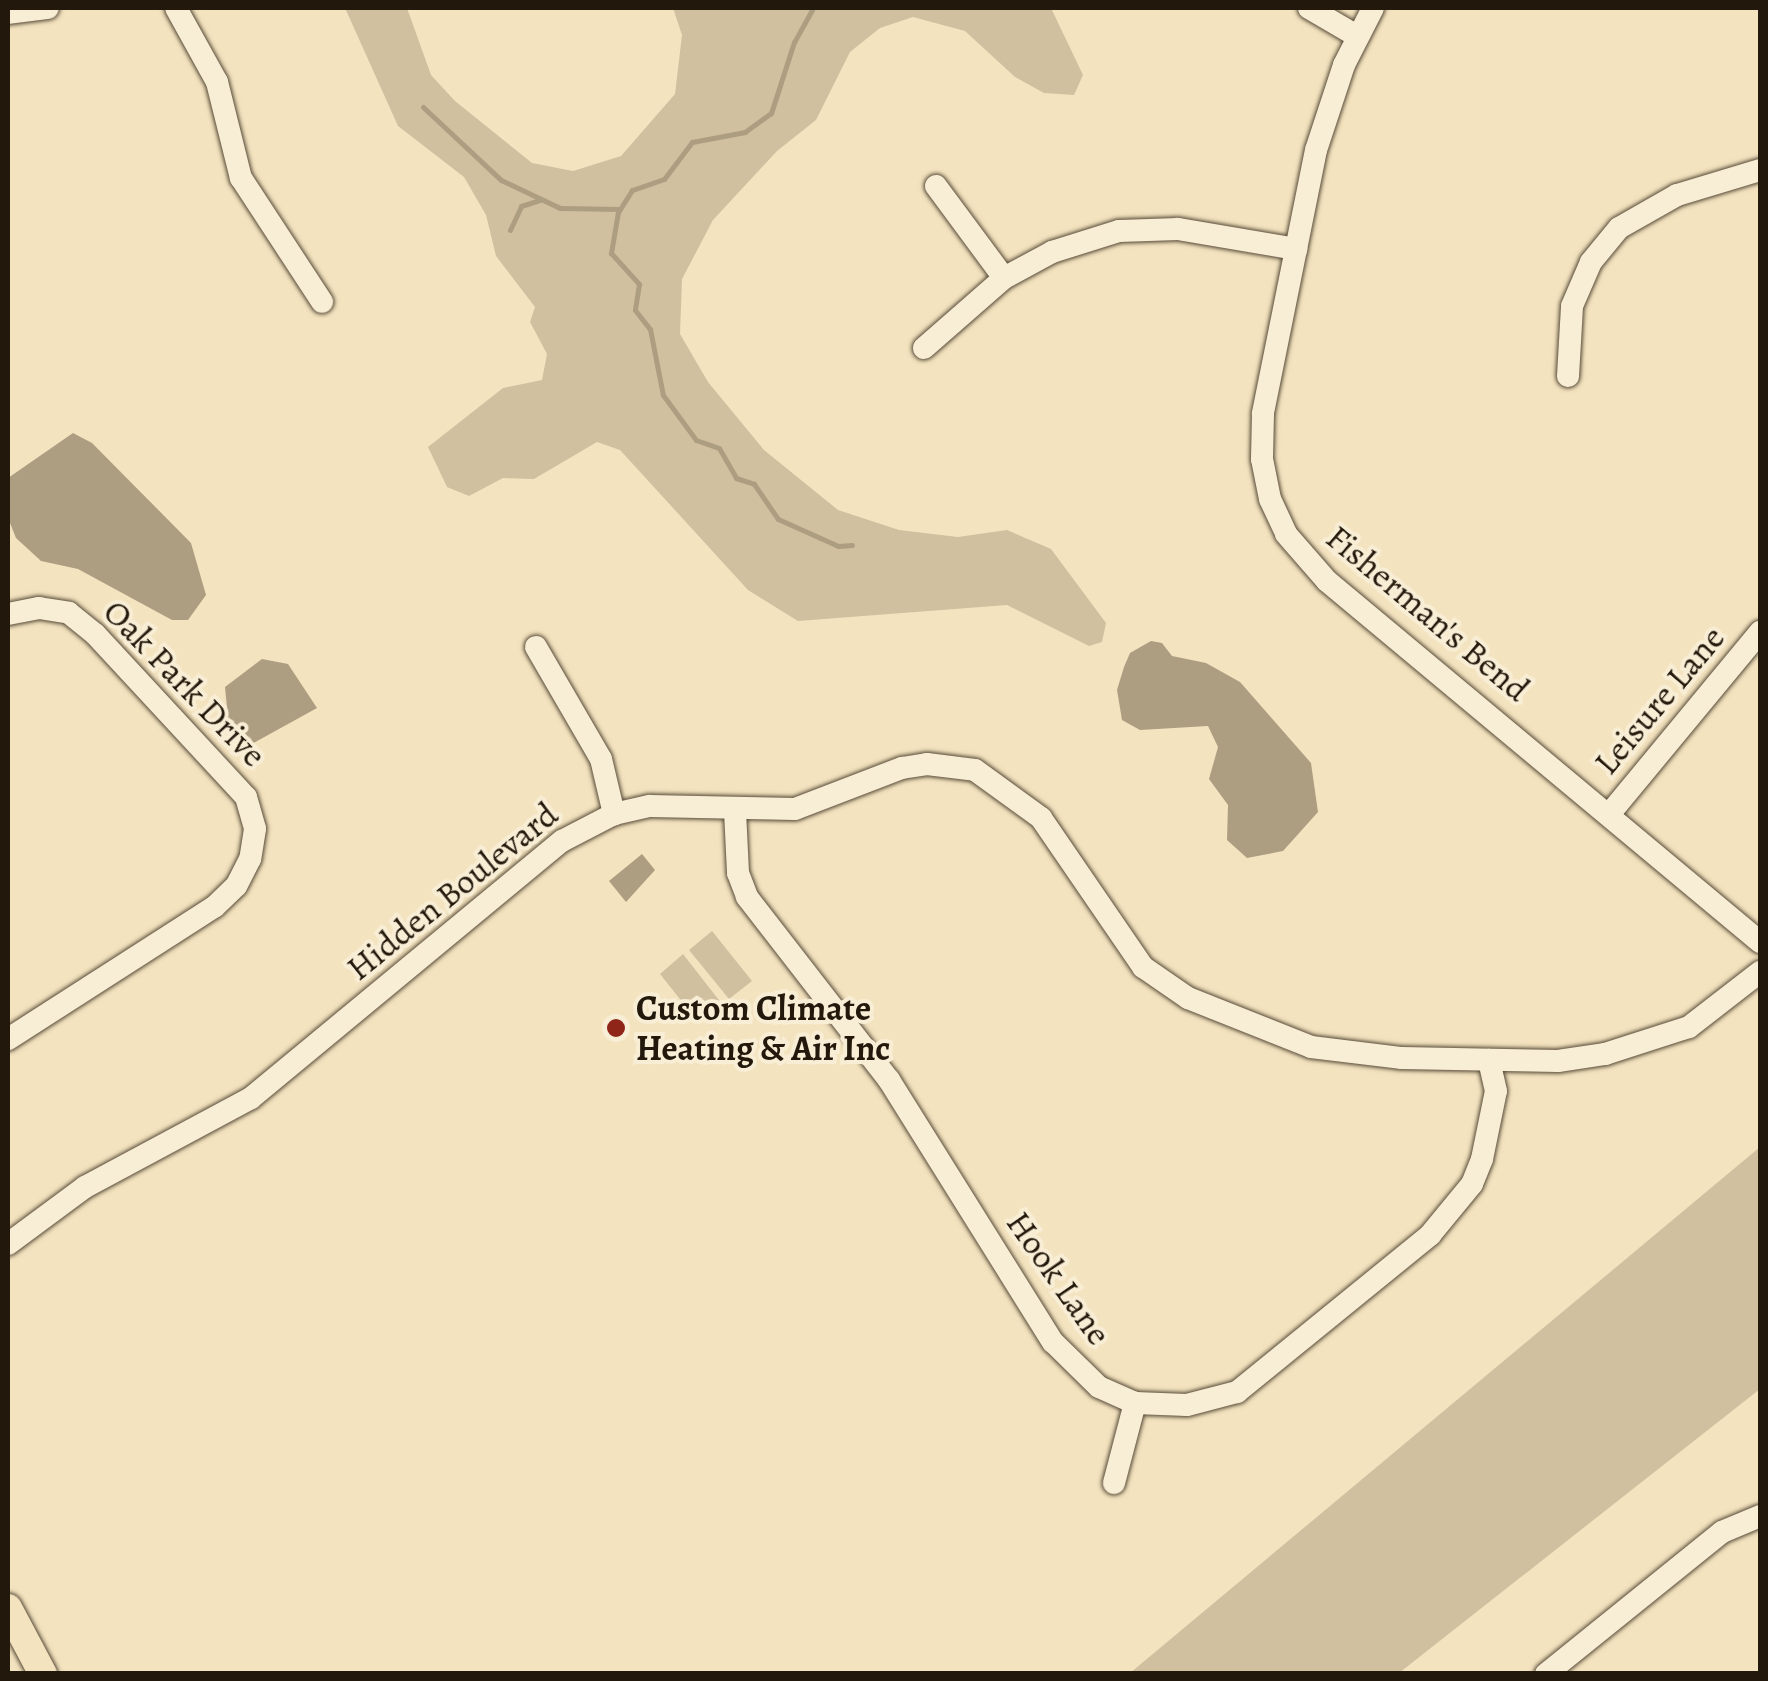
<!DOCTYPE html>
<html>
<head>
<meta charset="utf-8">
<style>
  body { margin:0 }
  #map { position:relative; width:1768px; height:1681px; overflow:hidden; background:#f4e3bf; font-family:Alegreya,serif }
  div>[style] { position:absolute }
  .green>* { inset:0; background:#d0c0a0 }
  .water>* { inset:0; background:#ad9e82 }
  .stream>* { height:5px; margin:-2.5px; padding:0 2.5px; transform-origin:2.5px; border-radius:2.5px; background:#ad9e82 }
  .roads { filter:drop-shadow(0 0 2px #564b38) drop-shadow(0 0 2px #564b38) }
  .minor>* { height:22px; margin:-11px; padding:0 11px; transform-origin:11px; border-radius:11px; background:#f8edd5 }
  .major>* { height:28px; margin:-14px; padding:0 14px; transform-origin:14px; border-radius:14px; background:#f4e3bf }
  .dots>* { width:28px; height:28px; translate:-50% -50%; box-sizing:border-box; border:5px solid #f8edd5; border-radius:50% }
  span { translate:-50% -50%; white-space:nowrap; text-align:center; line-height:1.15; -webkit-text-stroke:8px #f8edd5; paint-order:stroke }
  .street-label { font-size:35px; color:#22180b }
  .poi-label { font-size:35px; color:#22180b; font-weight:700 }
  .left { translate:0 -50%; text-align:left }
  .frame { position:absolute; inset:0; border:10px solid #22180b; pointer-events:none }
</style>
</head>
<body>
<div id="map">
  <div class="green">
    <i style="clip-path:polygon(345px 8px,407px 8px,431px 75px,455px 101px,532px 163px,573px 171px,621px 156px,675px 94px,682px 35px,673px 8px,1051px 8px,1083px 75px,1074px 95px,1044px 93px,1015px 77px,965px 31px,913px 17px,880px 28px,850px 52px,816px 120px,777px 151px,713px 220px,682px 279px,680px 334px,708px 382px,764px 450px,838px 510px,899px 530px,958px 537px,1007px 530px,1051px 549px,1106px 623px,1102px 642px,1089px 646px,1007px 605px,798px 621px,748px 590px,620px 450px,597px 442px,534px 479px,503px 478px,469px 496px,447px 487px,428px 447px,503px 388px,542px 380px,547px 354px,530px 322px,535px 307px,496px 256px,486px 215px,464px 177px,398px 126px)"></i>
    <i style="clip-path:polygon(712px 931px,752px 981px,729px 999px,689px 950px)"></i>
    <i style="clip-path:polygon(683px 954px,722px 1004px,699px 1023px,660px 974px)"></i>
    <i style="clip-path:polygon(1760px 1147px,1760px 1389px,1399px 1673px,1130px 1673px)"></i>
  </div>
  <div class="water">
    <i style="clip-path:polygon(73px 433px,92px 443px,191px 543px,206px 595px,188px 620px,172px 620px,78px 569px,41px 561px,16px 538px,8px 518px,8px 478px)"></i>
    <i style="clip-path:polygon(1151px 641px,1162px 643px,1172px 656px,1206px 663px,1240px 682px,1311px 763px,1318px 812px,1283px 851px,1247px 858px,1227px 840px,1228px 805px,1209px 779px,1218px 747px,1208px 726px,1140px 730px,1122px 720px,1117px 690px,1124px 667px,1130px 653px)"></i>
    <i style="clip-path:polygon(262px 659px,288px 664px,317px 708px,250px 745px,228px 718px,225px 687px)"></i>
    <i style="clip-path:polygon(642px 854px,655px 870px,626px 902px,609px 881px)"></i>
  </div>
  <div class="stream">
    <i style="left:813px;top:8px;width:39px;rotate:119deg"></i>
    <i style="left:794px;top:42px;width:75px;rotate:107.9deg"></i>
    <i style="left:771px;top:113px;width:32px;rotate:144deg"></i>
    <i style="left:745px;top:132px;width:54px;rotate:169.3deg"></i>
    <i style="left:692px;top:142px;width:46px;rotate:127.1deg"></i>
    <i style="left:664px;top:179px;width:34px;rotate:161deg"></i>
    <i style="left:632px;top:190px;width:26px;rotate:122deg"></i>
    <i style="left:618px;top:212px;width:42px;rotate:99.7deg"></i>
    <i style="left:611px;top:253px;width:42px;rotate:47.9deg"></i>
    <i style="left:639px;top:284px;width:26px;rotate:99deg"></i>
    <i style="left:635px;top:310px;width:24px;rotate:52deg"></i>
    <i style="left:650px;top:329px;width:67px;rotate:78.9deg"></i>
    <i style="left:663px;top:395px;width:56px;rotate:53.7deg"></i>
    <i style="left:696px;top:440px;width:24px;rotate:19deg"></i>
    <i style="left:719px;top:448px;width:34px;rotate:60deg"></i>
    <i style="left:736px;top:478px;width:19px;rotate:18deg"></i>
    <i style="left:754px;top:484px;width:42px;rotate:55.6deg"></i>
    <i style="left:778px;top:519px;width:66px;rotate:24.2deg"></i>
    <i style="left:838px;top:546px;width:14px;rotate:-4deg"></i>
    <i style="left:423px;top:107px;width:107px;rotate:43.1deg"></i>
    <i style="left:501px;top:180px;width:65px;rotate:25.4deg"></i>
    <i style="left:560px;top:208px;width:59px;rotate:1deg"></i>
    <i style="left:510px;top:230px;width:26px;rotate:-65deg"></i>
    <i style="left:521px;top:206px;width:20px;rotate:-18deg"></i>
  </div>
  <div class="roads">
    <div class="minor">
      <i style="left:176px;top:8px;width:85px;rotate:61deg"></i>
      <i style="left:217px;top:82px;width:99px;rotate:76deg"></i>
      <i style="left:241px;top:178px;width:148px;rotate:56.8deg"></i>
      <i style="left:1309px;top:8px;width:56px;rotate:30.3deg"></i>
      <i style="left:1373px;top:8px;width:64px;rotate:117deg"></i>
      <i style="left:1344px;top:65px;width:89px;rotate:108.2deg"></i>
      <i style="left:1316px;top:150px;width:269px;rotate:101.4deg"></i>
      <i style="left:1263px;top:414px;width:45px;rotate:91.3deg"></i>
      <i style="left:1262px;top:459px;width:41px;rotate:78.7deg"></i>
      <i style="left:1270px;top:499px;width:38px;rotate:65deg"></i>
      <i style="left:1286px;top:534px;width:62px;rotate:48.9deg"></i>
      <i style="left:1327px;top:581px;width:564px;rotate:39.82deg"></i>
      <i style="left:8px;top:13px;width:40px;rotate:-7.1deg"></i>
      <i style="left:936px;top:186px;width:114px;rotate:53.5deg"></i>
      <i style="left:924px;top:348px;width:106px;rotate:-41.2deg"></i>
      <i style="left:1004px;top:278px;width:55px;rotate:-28.4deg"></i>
      <i style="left:1052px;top:252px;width:70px;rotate:-17.4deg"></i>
      <i style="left:1119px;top:231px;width:59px;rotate:-1.9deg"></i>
      <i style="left:1178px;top:229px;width:120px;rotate:9.6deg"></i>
      <i style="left:1568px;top:376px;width:70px;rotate:-86.7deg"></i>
      <i style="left:1572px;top:306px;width:48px;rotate:-66.6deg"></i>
      <i style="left:1591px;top:262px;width:44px;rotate:-50.5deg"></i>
      <i style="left:1619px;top:228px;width:67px;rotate:-29.6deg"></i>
      <i style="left:1677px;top:195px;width:87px;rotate:-16.8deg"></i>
      <i style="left:8px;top:614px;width:32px;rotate:-11deg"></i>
      <i style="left:39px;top:608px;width:30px;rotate:9deg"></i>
      <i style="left:69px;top:613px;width:33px;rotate:39deg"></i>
      <i style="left:95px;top:634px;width:222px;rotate:47.2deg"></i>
      <i style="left:246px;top:797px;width:33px;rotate:74deg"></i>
      <i style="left:255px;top:829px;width:30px;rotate:99deg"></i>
      <i style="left:250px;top:859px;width:30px;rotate:117deg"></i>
      <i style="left:236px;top:886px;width:30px;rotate:136deg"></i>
      <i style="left:214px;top:907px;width:245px;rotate:147.3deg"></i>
      <i style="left:536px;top:647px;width:129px;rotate:59.9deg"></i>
      <i style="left:601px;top:759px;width:57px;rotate:76.7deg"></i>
      <i style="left:735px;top:811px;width:62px;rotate:87.2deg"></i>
      <i style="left:738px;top:873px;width:26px;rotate:69deg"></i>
      <i style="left:747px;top:897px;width:232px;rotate:52.2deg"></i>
      <i style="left:889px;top:1080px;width:309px;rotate:58deg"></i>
      <i style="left:1053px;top:1342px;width:64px;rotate:44.4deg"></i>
      <i style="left:1099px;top:1387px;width:39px;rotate:24deg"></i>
      <i style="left:1135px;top:1403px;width:52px;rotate:2.2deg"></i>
      <i style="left:1187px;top:1405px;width:52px;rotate:-14.6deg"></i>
      <i style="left:1237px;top:1392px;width:249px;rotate:-39.1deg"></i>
      <i style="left:1430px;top:1235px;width:66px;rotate:-50.5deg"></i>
      <i style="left:1472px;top:1184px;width:27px;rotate:-68deg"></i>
      <i style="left:1482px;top:1159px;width:69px;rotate:-78.4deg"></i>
      <i style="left:1496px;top:1091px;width:32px;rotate:-103deg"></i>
      <i style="left:1611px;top:812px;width:234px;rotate:-50.4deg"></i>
      <i style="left:8px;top:1244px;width:96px;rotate:-36.5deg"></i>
      <i style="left:85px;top:1187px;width:188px;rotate:-28.2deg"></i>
      <i style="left:251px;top:1098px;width:403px;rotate:-39.6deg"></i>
      <i style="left:562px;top:841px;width:59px;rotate:-27.4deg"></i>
      <i style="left:614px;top:814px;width:37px;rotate:-13deg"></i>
      <i style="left:650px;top:806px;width:145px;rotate:1.2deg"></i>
      <i style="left:795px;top:809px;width:115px;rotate:-21deg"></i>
      <i style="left:902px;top:768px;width:25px;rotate:-9deg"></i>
      <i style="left:927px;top:764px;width:48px;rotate:7.1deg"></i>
      <i style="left:975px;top:770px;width:82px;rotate:36deg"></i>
      <i style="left:1041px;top:818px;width:181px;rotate:55.6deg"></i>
      <i style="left:1143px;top:967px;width:55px;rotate:34.6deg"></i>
      <i style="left:1188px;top:998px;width:132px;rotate:21.7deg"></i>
      <i style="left:1311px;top:1047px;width:92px;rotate:6.9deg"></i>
      <i style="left:1402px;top:1058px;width:156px;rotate:1.1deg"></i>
      <i style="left:1558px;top:1061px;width:48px;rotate:-8.5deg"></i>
      <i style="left:1605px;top:1054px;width:88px;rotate:-17.8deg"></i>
      <i style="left:1689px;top:1027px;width:90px;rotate:-37.8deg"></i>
      <i style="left:1114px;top:1483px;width:83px;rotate:-75.3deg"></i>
      <i style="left:1546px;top:1674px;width:226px;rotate:-38.9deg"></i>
      <i style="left:1722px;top:1532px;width:41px;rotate:-22.8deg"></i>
    </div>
    <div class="major">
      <i style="left:8px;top:1608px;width:75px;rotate:62.1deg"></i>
    </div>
  </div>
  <div class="dots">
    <i style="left:616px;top:1028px;background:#8f2418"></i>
  </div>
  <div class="street-label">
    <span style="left:1428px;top:613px;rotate:40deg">Fisherman's Bend</span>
    <span style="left:185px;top:683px;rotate:46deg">Oak Park Drive</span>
    <span style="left:1659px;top:700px;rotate:-50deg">Leisure Lane</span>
    <span style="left:452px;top:891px;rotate:-39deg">Hidden Boulevard</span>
    <span style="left:1059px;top:1278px;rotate:55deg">Hook Lane</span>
  </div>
  <div class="poi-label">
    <span class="left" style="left:636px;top:1028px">Custom Climate<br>Heating &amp; Air Inc</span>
  </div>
  <div class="frame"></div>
</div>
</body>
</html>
